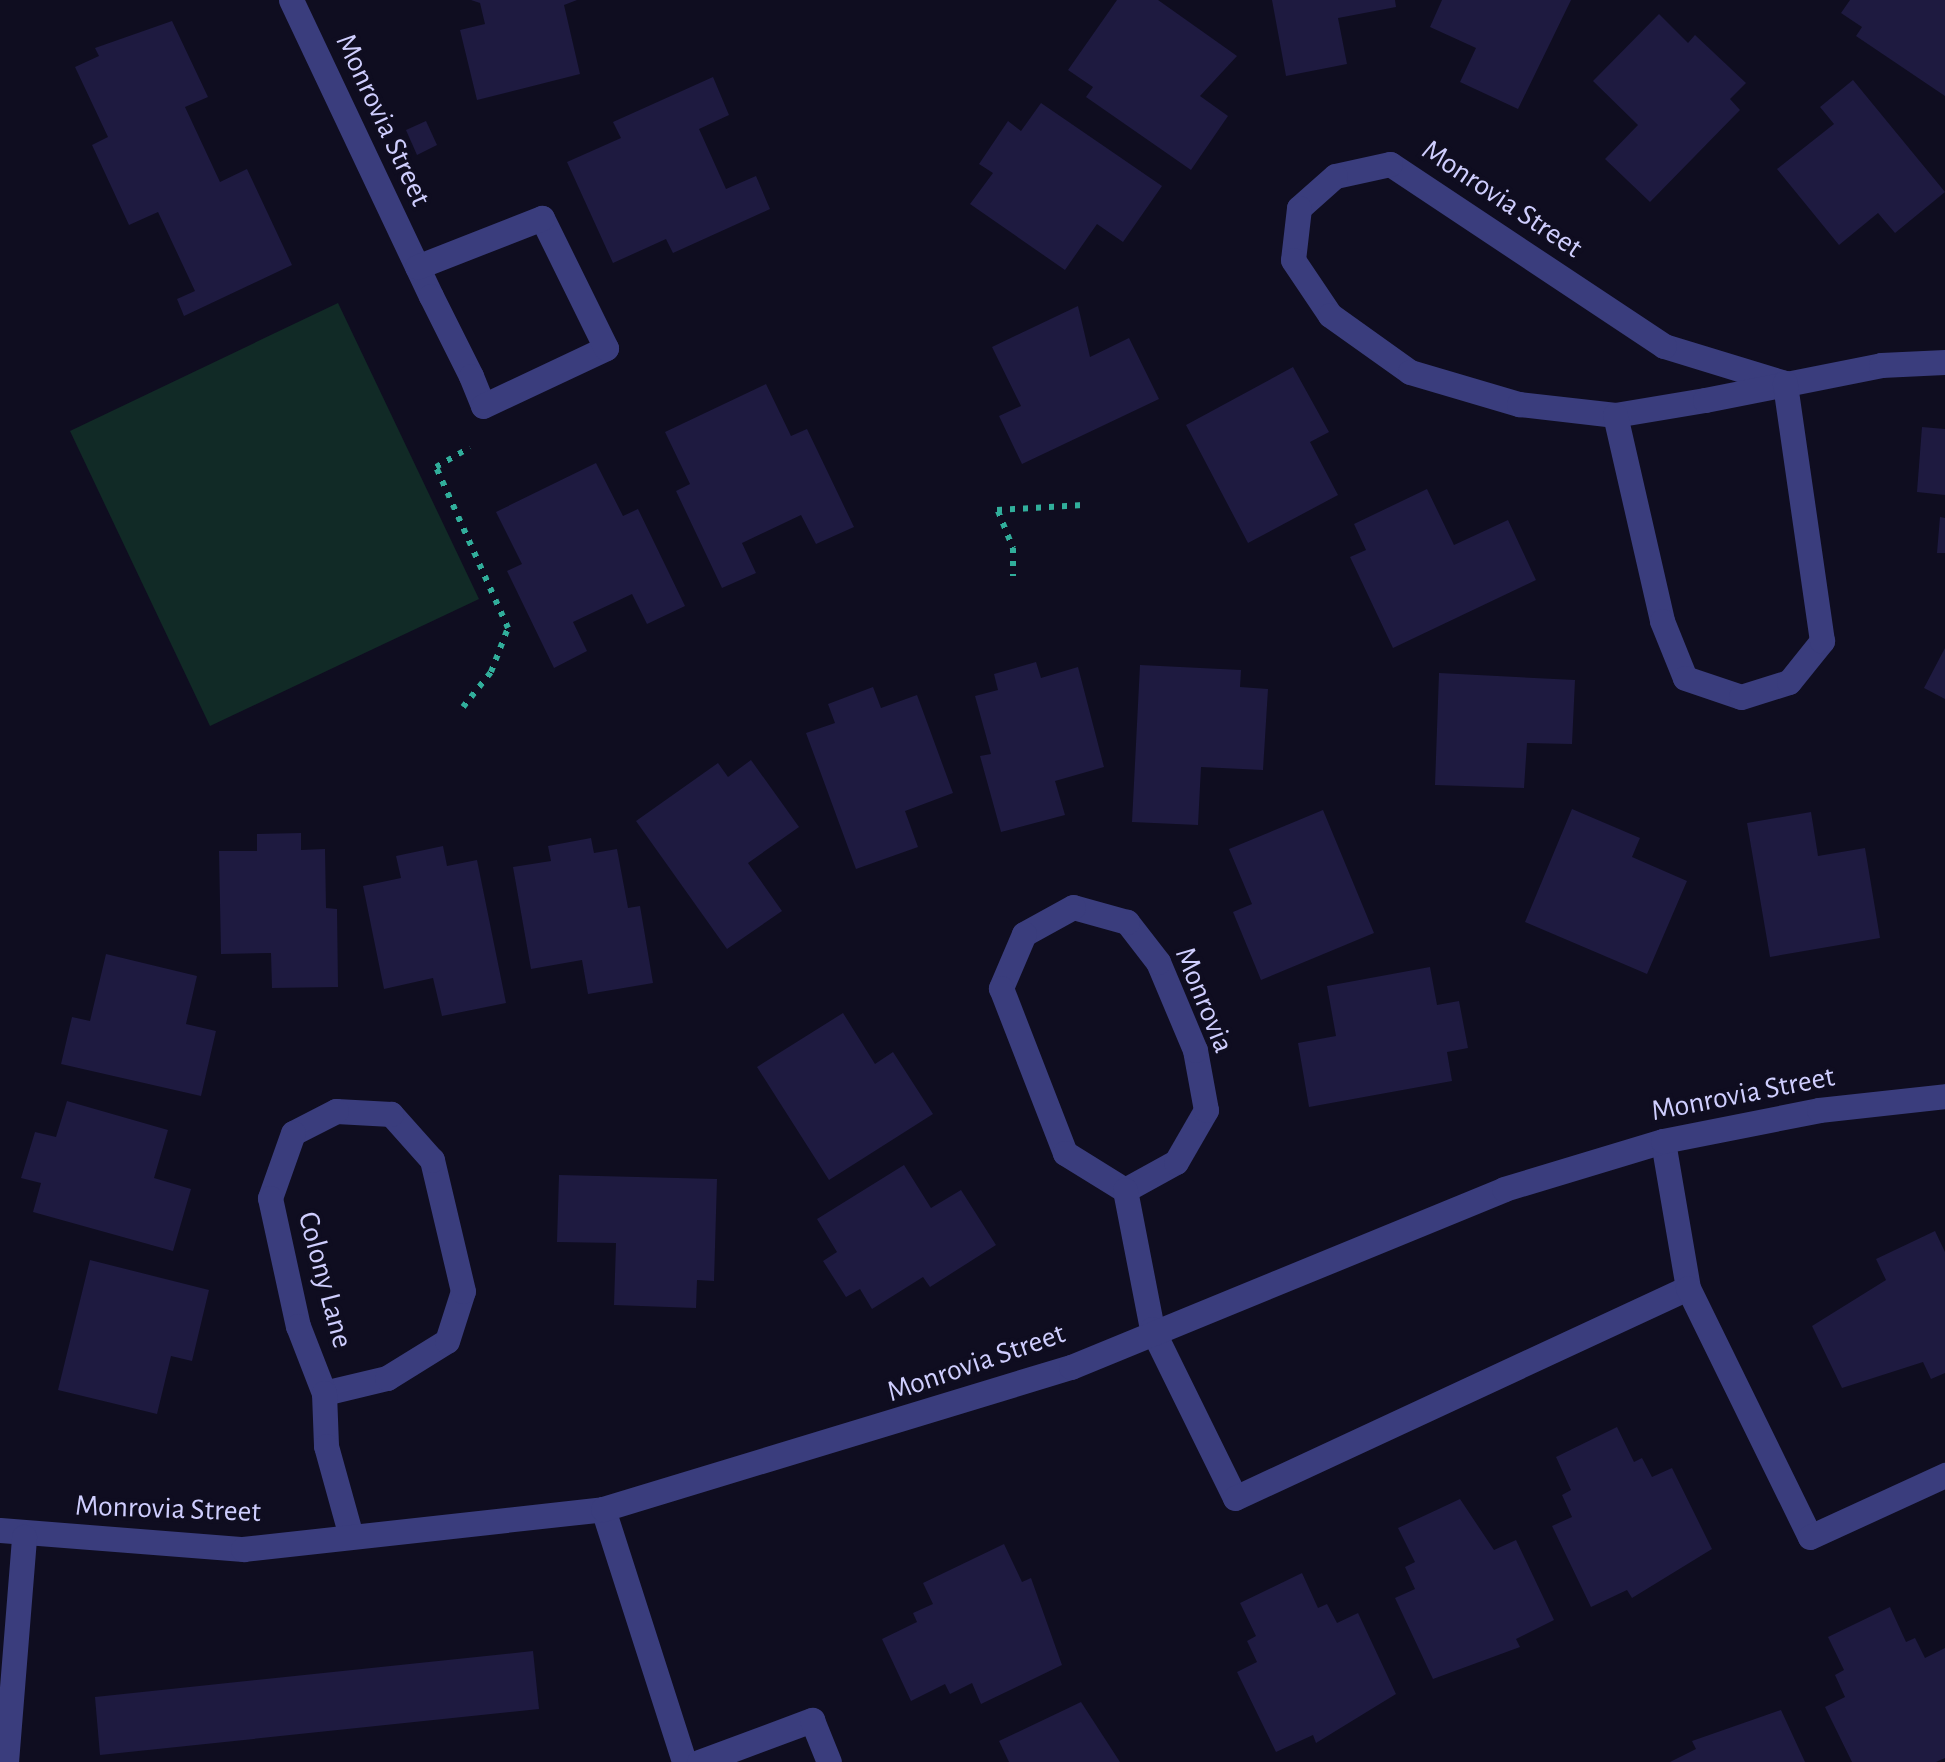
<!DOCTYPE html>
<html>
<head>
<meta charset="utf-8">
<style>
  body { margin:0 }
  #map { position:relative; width:1945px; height:1762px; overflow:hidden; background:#0f0d20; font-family:"Alegreya Sans",sans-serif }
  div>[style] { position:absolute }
  .green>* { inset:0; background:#112a26 }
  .building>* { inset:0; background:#1e1a40 }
  .path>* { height:6px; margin-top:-3px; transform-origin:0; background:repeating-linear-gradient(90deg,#31ae9b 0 5px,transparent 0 13px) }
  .minor>* { height:25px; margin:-12.5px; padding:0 12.5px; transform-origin:12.5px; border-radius:12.5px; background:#3a3d7d }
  span { translate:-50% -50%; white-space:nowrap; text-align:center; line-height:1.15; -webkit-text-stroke:8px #0f0d20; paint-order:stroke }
  .street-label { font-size:30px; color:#cfcefe }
</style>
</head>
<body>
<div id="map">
  <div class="green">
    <i style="clip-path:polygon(338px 303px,479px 599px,210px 726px,70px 431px)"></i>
  </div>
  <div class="building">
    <i style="clip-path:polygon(471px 0,577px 0,564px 5px,580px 74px,477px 100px,460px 30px,485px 24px,480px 3px)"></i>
    <i style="clip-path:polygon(1117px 0,1158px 0,1237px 56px,1200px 96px,1228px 116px,1191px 170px,1086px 97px,1093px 87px,1068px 70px)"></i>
    <i style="clip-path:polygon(1272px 0,1395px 0,1396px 7px,1338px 18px,1347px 64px,1286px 76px)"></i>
    <i style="clip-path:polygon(1442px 0,1571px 0,1518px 109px,1460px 82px,1476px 48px,1430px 27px)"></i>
    <i style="clip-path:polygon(1850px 0,1945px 0,1945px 96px,1856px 36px,1862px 27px,1841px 13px)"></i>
    <i style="clip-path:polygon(1659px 14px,1688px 43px,1695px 35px,1746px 83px,1730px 99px,1740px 110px,1650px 202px,1605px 159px,1638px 125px,1593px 81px)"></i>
    <i style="clip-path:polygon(172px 21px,208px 97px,185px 107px,220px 182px,247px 169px,292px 265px,184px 316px,177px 299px,195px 291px,158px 212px,129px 225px,92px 145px,108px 137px,75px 67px,99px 56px,95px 48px)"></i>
    <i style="clip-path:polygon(713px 77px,729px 115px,699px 129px,726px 189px,756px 176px,770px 209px,673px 253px,666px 239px,613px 263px,567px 162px,621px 138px,613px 122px)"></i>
    <i style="clip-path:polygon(1853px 80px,1945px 192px,1895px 233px,1878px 213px,1839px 245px,1777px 169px,1834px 124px,1820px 107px)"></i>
    <i style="clip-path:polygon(1041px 103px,1162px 186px,1123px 242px,1097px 224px,1065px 270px,970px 204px,993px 173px,979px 164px,1008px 121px,1021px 131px)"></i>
    <i style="clip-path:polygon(426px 121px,437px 145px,417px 155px,406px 130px)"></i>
    <i style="clip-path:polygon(1078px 306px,1090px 357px,1129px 338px,1159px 399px,1022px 464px,999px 416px,1021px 406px,992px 347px)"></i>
    <i style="clip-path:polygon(1293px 367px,1329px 432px,1310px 442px,1338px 495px,1248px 543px,1186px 425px)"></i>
    <i style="clip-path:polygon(766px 384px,791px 436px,807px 429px,854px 527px,816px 544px,801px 515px,742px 543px,756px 573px,722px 588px,676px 491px,690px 484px,665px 432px)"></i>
    <i style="clip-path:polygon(1922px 427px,1945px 429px,1945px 495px,1917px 492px)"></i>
    <i style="clip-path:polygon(596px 463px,623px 516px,638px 509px,685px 606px,647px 624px,632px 594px,573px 622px,587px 651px,554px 668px,507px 571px,522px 564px,496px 512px)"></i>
    <i style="clip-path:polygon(1427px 489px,1454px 545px,1508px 520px,1536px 580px,1393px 648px,1350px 557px,1366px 550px,1354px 524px)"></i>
    <i style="clip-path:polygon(1940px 517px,1945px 518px,1945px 553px,1937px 553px)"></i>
    <i style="clip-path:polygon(1945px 648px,1945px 699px,1924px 688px)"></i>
    <i style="clip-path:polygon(1036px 662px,1041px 678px,1078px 667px,1104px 767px,1055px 781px,1065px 815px,1001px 832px,980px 756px,991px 754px,975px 696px,998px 690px,994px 674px)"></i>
    <i style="clip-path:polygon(1140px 665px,1241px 670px,1240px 687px,1268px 689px,1263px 770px,1201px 767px,1198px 825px,1132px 822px)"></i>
    <i style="clip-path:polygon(1439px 673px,1575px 680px,1572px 744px,1527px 743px,1524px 788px,1435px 785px)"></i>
    <i style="clip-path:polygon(873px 687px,881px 708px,917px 695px,953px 793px,905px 811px,918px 847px,856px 869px,806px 733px,835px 723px,828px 704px)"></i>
    <i style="clip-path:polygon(751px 760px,799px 827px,748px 863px,782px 911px,727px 949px,636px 821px,718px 763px,728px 777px)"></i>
    <i style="clip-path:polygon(1572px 809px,1640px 838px,1632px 857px,1687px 881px,1647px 974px,1525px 922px)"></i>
    <i style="clip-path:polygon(1323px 810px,1374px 933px,1261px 980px,1233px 912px,1252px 904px,1229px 849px)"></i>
    <i style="clip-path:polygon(1811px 812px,1818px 856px,1865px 848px,1880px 938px,1770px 957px,1747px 823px)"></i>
    <i style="clip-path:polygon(301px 833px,301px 850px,325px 849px,326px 908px,337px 909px,338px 987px,272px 988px,271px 953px,221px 954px,219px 851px,257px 851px,257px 834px)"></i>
    <i style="clip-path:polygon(591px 838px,594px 853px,617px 849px,628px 908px,640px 906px,653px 983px,588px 994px,582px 960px,531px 969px,513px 867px,551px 861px,548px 846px)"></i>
    <i style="clip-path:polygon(443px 846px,447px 866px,477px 860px,506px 1003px,442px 1016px,433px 978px,384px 989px,363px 886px,401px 878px,396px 856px)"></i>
    <i style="clip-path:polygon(106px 954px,197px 976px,186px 1024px,216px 1031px,201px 1096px,61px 1064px,72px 1017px,90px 1021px)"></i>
    <i style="clip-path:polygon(1430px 967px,1437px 1005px,1459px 1001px,1468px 1048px,1447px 1052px,1452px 1081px,1309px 1107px,1298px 1043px,1336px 1036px,1327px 986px)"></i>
    <i style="clip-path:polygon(843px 1013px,875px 1064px,893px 1052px,933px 1114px,829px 1180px,757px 1067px)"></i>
    <i style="clip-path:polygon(67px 1101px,168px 1130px,154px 1178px,191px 1189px,173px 1251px,33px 1212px,41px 1183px,21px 1178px,35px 1132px,56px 1137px)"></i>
    <i style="clip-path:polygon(904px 1165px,931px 1208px,961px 1190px,996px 1245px,930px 1287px,923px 1277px,872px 1309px,860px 1289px,846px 1297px,823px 1261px,837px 1252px,817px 1219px)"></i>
    <i style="clip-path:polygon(559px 1175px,717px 1179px,714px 1281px,697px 1280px,696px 1308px,614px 1305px,616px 1243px,557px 1242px)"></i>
    <i style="clip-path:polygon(1935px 1231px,1945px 1252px,1945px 1373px,1931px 1379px,1923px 1362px,1842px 1388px,1812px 1326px,1886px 1280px,1876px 1259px)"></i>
    <i style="clip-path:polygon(90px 1260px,209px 1290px,192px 1361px,171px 1356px,157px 1414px,58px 1390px)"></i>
    <i style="clip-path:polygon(1617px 1427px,1634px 1462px,1642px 1458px,1652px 1477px,1672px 1468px,1712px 1549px,1632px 1598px,1627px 1590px,1591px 1607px,1552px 1526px,1572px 1517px,1562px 1495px,1571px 1490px,1556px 1457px)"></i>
    <i style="clip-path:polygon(1460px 1499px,1494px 1550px,1516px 1540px,1554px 1620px,1516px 1639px,1520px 1647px,1433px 1679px,1395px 1598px,1415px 1589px,1405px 1567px,1415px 1562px,1398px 1528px)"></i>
    <i style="clip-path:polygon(1004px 1544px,1022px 1582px,1031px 1578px,1062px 1665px,981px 1704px,972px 1683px,950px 1694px,945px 1684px,911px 1701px,882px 1639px,917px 1622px,913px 1613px,933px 1604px,923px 1583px)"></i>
    <i style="clip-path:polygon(1302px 1573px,1318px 1608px,1327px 1604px,1337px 1623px,1358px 1613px,1396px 1694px,1316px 1743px,1313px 1735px,1276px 1752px,1237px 1672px,1257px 1662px,1247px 1641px,1256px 1636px,1240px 1603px)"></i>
    <i style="clip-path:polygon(1890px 1607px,1906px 1642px,1915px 1638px,1925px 1658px,1945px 1648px,1945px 1758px,1936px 1762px,1852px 1762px,1825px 1707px,1845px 1697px,1835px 1675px,1844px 1670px,1828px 1637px)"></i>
    <i style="clip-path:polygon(533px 1651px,539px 1709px,100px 1755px,95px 1697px)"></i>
    <i style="clip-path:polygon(1081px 1702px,1120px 1762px,1009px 1762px,999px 1741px)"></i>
    <i style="clip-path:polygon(1781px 1710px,1805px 1762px,1670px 1762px,1696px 1749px,1692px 1741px)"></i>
  </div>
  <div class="path">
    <i style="left:997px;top:510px;width:86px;rotate:-3.3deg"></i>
    <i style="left:998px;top:511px;width:40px;rotate:68deg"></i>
    <i style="left:1013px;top:548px;width:28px;rotate:90deg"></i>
    <i style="left:463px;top:707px;width:45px;rotate:-51.3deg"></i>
    <i style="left:491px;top:672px;width:47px;rotate:-68.9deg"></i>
    <i style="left:508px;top:628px;width:176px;rotate:-114.1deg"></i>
    <i style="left:436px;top:467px;width:39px;rotate:-30deg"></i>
  </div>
  <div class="minor">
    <i style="left:291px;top:0;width:327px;rotate:64.7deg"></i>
    <i style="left:431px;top:296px;width:89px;rotate:63.4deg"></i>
    <i style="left:471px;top:376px;width:32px;rotate:68deg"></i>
    <i style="left:483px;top:406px;width:136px;rotate:-25.2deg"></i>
    <i style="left:606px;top:348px;width:145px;rotate:-116.2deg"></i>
    <i style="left:542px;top:218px;width:134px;rotate:158.6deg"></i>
    <i style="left:1785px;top:383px;width:127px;rotate:-163deg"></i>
    <i style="left:1664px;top:346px;width:329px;rotate:-146.4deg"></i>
    <i style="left:1390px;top:164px;width:56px;rotate:167.7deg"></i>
    <i style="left:1335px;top:176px;width:48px;rotate:138.4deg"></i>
    <i style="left:1299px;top:208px;width:52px;rotate:96.6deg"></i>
    <i style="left:1293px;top:260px;width:66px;rotate:56.1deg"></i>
    <i style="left:1330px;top:315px;width:98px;rotate:35.5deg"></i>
    <i style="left:1410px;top:372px;width:114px;rotate:16.4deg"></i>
    <i style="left:1519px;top:404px;width:97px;rotate:6.5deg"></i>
    <i style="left:1615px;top:415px;width:91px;rotate:-9.5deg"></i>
    <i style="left:1705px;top:400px;width:179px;rotate:-11.2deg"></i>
    <i style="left:1881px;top:365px;width:64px;rotate:-2.7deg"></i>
    <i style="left:1615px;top:415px;width:211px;rotate:77.1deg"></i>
    <i style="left:1662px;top:621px;width:61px;rotate:68deg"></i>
    <i style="left:1685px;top:678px;width:59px;rotate:18.7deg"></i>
    <i style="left:1741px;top:697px;width:50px;rotate:-17.4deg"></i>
    <i style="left:1789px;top:682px;width:53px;rotate:-51.2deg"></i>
    <i style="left:1822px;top:641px;width:261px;rotate:-98.2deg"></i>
    <i style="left:1125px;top:1190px;width:58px;rotate:-28.8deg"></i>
    <i style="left:1176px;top:1162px;width:60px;rotate:-60deg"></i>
    <i style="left:1206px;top:1110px;width:61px;rotate:-100.4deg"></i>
    <i style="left:1195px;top:1050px;width:95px;rotate:-112.8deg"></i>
    <i style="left:1158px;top:962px;width:51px;rotate:-127.8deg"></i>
    <i style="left:1127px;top:922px;width:56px;rotate:-164.5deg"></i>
    <i style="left:1073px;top:907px;width:56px;rotate:151.1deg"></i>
    <i style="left:1024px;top:934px;width:59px;rotate:113.1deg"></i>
    <i style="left:1001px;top:988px;width:177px;rotate:68.8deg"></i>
    <i style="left:1065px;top:1153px;width:70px;rotate:31.7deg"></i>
    <i style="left:1125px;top:1190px;width:142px;rotate:79deg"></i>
    <i style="left:1152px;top:1329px;width:188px;rotate:63.8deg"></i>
    <i style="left:1235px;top:1498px;width:499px;rotate:-24.9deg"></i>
    <i style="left:1688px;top:1288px;width:149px;rotate:-99.7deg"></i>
    <i style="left:1688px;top:1288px;width:277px;rotate:63.9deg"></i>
    <i style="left:1810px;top:1537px;width:149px;rotate:-24.7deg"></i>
    <i style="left:324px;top:1393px;width:65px;rotate:-13.4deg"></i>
    <i style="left:387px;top:1378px;width:70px;rotate:-31.7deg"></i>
    <i style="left:447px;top:1341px;width:52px;rotate:-72.3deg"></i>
    <i style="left:463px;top:1291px;width:135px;rotate:-103.3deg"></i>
    <i style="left:432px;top:1160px;width:62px;rotate:-131.7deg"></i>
    <i style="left:391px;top:1114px;width:55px;rotate:-176.9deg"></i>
    <i style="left:336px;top:1111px;width:48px;rotate:152.9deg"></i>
    <i style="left:293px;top:1133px;width:69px;rotate:109.5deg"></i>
    <i style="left:270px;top:1198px;width:131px;rotate:77.7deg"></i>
    <i style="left:298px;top:1326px;width:72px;rotate:68.8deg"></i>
    <i style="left:324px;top:1393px;width:53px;rotate:87.8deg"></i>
    <i style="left:326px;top:1446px;width:93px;rotate:74.5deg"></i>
    <i style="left:603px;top:1509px;width:266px;rotate:72.2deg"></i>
    <i style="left:0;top:1530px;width:244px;rotate:4.5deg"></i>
    <i style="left:243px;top:1549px;width:362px;rotate:-6.3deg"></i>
    <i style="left:603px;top:1509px;width:489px;rotate:-16.9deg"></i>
    <i style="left:1071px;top:1367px;width:468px;rotate:-22.3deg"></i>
    <i style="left:1504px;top:1189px;width:166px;rotate:-16.8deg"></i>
    <i style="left:1663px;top:1141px;width:159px;rotate:-11.2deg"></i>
    <i style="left:1819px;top:1110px;width:127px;rotate:-6.3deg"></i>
    <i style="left:6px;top:1762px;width:226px;rotate:-85.4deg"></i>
    <i style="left:699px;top:1762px;width:121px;rotate:-20.4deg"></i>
    <i style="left:812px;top:1720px;width:45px;rotate:68deg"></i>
  </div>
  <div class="street-label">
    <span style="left:383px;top:120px;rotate:65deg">Monrovia Street</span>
    <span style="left:1502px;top:199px;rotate:34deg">Monrovia Street</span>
    <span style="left:1204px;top:1000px;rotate:68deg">Monrovia</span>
    <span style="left:1743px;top:1094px;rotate:-11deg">Monrovia Street</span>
    <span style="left:325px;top:1280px;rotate:75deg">Colony Lane</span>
    <span style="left:976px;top:1363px;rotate:-19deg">Monrovia Street</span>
    <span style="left:168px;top:1509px;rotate:2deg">Monrovia Street</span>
  </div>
</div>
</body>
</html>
